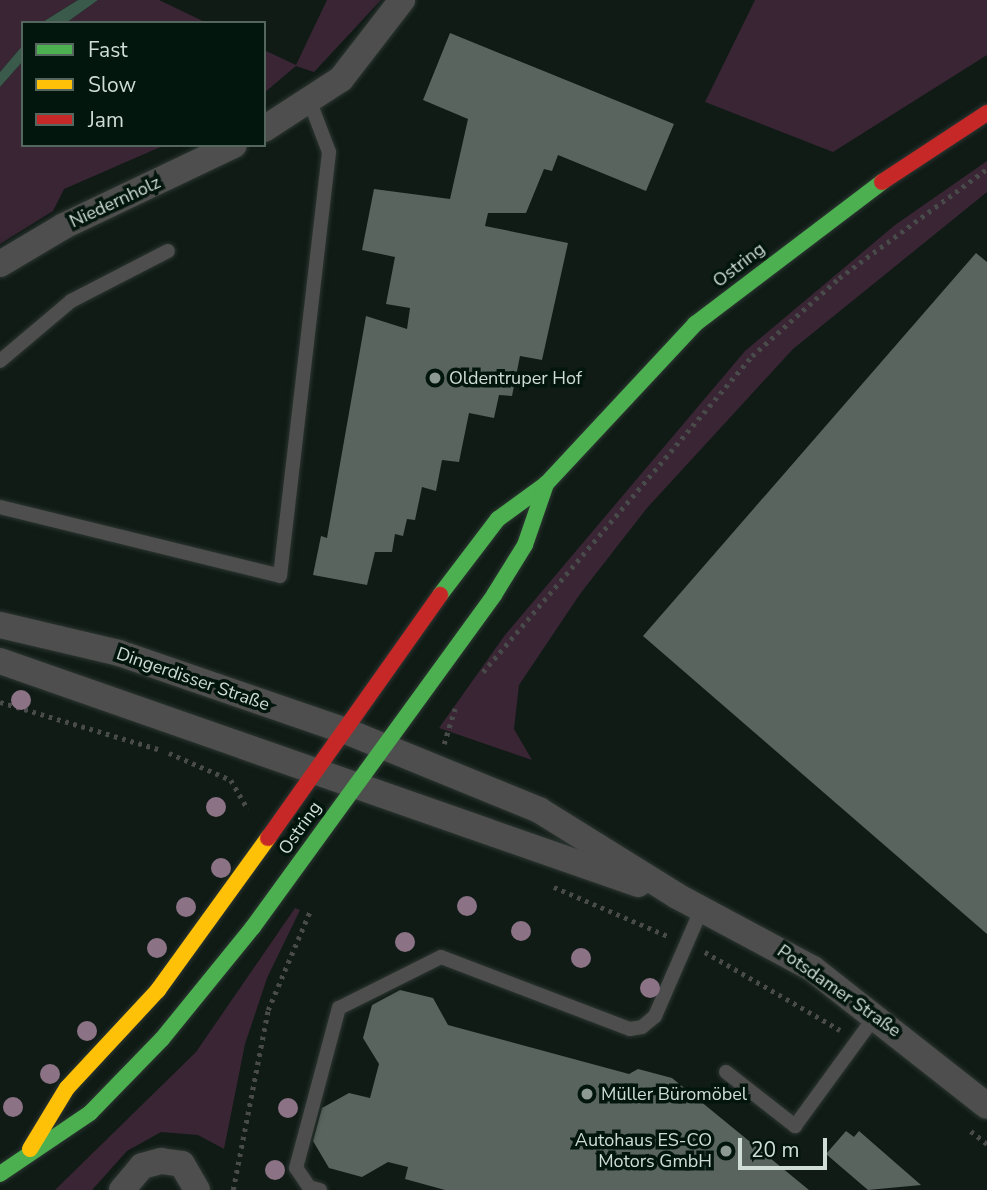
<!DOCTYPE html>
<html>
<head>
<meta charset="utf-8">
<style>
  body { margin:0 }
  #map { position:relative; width:987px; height:1190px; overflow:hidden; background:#101b16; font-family:"Nunito Sans",sans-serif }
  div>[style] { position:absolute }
  .green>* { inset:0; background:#392533 }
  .water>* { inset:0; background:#3a5a4b }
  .building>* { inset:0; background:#59645f }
  .path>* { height:4.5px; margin-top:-2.25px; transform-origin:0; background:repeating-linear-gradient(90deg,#484b4a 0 3.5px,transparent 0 8.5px) }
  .roads { filter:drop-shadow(0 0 2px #2c3531) drop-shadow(0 0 2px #2c3531) }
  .lane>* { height:14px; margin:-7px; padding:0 7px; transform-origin:7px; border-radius:7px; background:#4d4e4d }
  .street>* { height:26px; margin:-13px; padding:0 13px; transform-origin:13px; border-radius:13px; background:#4d4e4d }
  .fast>* { height:16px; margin:-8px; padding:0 8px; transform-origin:8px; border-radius:8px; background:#4caf50 }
  .slow>* { height:16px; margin:-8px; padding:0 8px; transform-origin:8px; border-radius:8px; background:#ffc107 }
  .jam>* { height:16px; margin:-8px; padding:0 8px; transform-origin:8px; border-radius:8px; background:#c62828 }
  .trees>* { width:20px; height:20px; margin:-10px; border-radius:50%; background:#8b7385 }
  .dots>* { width:19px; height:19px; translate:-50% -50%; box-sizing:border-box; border:4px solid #03160e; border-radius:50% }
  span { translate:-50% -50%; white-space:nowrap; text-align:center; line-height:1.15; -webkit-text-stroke:7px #03160e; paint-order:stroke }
  .street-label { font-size:18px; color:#d0ddd7 }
  .poi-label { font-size:18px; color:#d0ddd7 }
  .left { translate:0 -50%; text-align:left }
  .right { translate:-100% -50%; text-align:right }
  .legend { position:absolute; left:21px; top:21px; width:245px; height:126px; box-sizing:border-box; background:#03160e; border:2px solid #55665e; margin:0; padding:9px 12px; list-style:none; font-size:21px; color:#d0ddd7 }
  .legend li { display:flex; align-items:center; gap:14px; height:35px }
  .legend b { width:35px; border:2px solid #55665e }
  .scale { position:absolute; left:738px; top:1138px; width:89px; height:32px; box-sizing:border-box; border:4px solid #d0ddd7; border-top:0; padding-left:9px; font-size:21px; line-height:24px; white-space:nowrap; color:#d0ddd7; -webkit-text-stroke:5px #03160e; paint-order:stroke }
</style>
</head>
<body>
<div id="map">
  <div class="green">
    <i style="clip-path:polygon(0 0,78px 0,41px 23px,23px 23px,23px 45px,0 72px)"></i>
    <i style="clip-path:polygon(98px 0,159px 0,207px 23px,66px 23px)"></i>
    <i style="clip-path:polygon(327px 0,381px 0,314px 72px,296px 66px,264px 93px,264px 50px,296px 65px)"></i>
    <i style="clip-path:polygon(755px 0,987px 0,987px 55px,833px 152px,705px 102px)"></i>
    <i style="clip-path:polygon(23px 61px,23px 145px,165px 145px,64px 189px,53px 211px,0 244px,0 87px)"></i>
    <i style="clip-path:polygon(987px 161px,987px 192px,793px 349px,647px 508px,580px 594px,519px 685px,514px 729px,532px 760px,439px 728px,505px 635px,745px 351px,895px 225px)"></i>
    <i style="clip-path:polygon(295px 908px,300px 910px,267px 978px,245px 1044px,224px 1149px,198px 1135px,161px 1132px,127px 1151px,92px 1190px,55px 1190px,196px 1052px)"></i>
  </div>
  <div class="water">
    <i style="clip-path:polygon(78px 0,98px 0,66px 23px,41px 23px)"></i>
    <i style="clip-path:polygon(23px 45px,23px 61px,0 87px,0 72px)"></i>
  </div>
  <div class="building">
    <i style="clip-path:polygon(450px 33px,674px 124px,646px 191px,558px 155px,552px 171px,544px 169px,526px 213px,488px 213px,485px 226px,568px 243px,542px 360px,520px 356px,512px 396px,499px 395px,494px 418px,469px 413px,459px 462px,442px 460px,436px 491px,422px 487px,415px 520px,407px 519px,403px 536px,395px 534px,392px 552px,375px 552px,367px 585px,313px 575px,321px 536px,327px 538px,366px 316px,407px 329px,410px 308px,386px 304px,395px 257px,362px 250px,374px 189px,450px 199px,468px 119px,423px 100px)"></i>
    <i style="clip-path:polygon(976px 253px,987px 262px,987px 934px,643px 636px)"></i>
    <i style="clip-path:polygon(400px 990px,433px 998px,448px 1025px,629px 1074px,638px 1069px,672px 1078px,809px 1190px,445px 1190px,405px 1179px,408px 1167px,388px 1162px,362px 1177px,329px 1168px,313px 1141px,322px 1108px,349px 1093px,370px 1098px,379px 1064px,363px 1038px,372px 1005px)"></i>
    <i style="clip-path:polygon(846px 1131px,854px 1137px,859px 1131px,921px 1185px,868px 1190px,826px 1154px)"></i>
  </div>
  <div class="path">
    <i style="left:483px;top:672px;width:415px;rotate:-49.6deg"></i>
    <i style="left:752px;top:356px;width:117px;rotate:-41.9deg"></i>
    <i style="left:839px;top:278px;width:184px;rotate:-36.4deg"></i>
    <i style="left:0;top:702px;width:168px;rotate:16.6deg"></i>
    <i style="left:444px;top:744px;width:37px;rotate:-73deg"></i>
    <i style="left:169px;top:753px;width:68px;rotate:23.5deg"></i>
    <i style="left:231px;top:780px;width:34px;rotate:60deg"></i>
    <i style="left:554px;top:887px;width:124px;rotate:23.3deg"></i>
    <i style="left:705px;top:952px;width:156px;rotate:30deg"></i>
    <i style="left:971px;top:1131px;width:21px;rotate:39deg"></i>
    <i style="left:233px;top:1190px;width:183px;rotate:-79deg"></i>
    <i style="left:268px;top:1010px;width:108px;rotate:-67deg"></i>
  </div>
  <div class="roads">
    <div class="lane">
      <i style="left:0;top:361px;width:93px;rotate:-40.2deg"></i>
      <i style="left:71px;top:301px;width:109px;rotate:-27.3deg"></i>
      <i style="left:0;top:507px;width:288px;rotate:13.8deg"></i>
      <i style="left:280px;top:576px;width:427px;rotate:-83.4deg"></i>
      <i style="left:329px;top:152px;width:53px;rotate:-110.8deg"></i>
      <i style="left:726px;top:1072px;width:88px;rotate:38deg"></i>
      <i style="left:795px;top:1126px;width:137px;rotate:-53.9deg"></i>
      <i style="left:320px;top:1190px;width:11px;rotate:-165deg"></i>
      <i style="left:309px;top:1187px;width:23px;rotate:-124deg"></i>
      <i style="left:296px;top:1168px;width:166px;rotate:-75deg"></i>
      <i style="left:339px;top:1008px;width:114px;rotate:-26.6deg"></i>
      <i style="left:441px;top:957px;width:202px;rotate:20.9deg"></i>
      <i style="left:630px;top:1029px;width:12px;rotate:-9deg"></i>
      <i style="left:642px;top:1027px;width:17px;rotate:-40deg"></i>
      <i style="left:655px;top:1016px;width:118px;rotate:-66.5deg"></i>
    </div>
    <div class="street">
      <i style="left:264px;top:129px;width:92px;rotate:-33deg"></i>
      <i style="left:341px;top:79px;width:100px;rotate:-52.3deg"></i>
      <i style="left:0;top:264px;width:74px;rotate:-30.7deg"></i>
      <i style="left:64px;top:226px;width:188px;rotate:-25.5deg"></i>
      <i style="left:0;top:625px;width:122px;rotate:13.2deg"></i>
      <i style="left:119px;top:653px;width:237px;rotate:19deg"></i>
      <i style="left:343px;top:730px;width:212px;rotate:22.2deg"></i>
      <i style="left:539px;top:810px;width:163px;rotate:31.9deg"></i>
      <i style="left:677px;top:896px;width:154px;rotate:28.2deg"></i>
      <i style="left:813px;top:969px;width:221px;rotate:38.2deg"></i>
      <i style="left:0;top:661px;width:676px;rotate:19.27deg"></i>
      <i style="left:122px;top:1190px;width:31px;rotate:-50deg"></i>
      <i style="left:142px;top:1166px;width:20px;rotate:-15deg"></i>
      <i style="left:161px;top:1161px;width:21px;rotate:8deg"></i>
      <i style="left:182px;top:1164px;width:30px;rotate:60deg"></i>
    </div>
    <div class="fast">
      <i style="left:440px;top:595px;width:96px;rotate:-52.7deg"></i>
      <i style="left:498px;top:519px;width:59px;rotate:-36.1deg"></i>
      <i style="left:546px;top:484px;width:219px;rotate:-47deg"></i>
      <i style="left:695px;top:324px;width:235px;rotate:-37.2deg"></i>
      <i style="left:0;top:1174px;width:109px;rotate:-34.1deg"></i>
      <i style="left:90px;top:1113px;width:103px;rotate:-45.8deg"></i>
      <i style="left:162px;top:1039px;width:144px;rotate:-50.9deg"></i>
      <i style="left:253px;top:927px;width:410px;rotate:-54deg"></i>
      <i style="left:494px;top:595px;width:59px;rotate:-58.2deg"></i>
      <i style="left:525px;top:545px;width:65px;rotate:-71deg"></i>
    </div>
    <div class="slow">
      <i style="left:30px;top:1149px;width:71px;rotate:-58.8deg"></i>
      <i style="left:67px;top:1088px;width:134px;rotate:-47.1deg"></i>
      <i style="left:158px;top:990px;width:188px;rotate:-54.1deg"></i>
    </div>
    <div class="jam">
      <i style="left:882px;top:182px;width:126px;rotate:-33.3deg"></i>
      <i style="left:268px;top:838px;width:298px;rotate:-54.7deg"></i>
    </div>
  </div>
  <div class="trees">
    <i style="left:21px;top:700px"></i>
    <i style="left:216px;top:807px"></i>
    <i style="left:221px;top:868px"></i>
    <i style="left:467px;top:906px"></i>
    <i style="left:186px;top:907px"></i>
    <i style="left:521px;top:931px"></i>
    <i style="left:405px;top:942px"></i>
    <i style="left:157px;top:948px"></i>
    <i style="left:581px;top:958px"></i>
    <i style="left:650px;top:988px"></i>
    <i style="left:87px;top:1031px"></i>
    <i style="left:50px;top:1074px"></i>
    <i style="left:13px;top:1107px"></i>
    <i style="left:288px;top:1108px"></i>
    <i style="left:275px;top:1170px"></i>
  </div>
  <div class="dots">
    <i style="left:435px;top:378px;background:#8d9993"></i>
    <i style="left:587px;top:1094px;background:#8d9993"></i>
    <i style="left:726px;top:1151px;background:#8d9993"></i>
  </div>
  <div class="street-label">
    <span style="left:115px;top:202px;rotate:-25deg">Niedernholz</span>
    <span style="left:739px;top:265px;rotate:-38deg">Ostring</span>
    <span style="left:193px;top:679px;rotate:19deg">Dingerdisser Straße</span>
    <span style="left:300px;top:828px;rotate:-55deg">Ostring</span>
    <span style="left:839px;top:991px;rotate:35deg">Potsdamer Straße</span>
  </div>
  <div class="poi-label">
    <span class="left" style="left:449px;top:378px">Oldentruper Hof</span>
    <span class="left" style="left:601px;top:1094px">Müller Büromöbel</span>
    <span class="right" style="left:712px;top:1151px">Autohaus ES-CO<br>Motors GmbH</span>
  </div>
  <ul class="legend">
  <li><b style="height:9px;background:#4caf50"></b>Fast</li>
  <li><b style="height:9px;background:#ffc107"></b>Slow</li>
  <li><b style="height:9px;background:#c62828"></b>Jam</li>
  </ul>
  <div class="scale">20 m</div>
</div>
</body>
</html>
